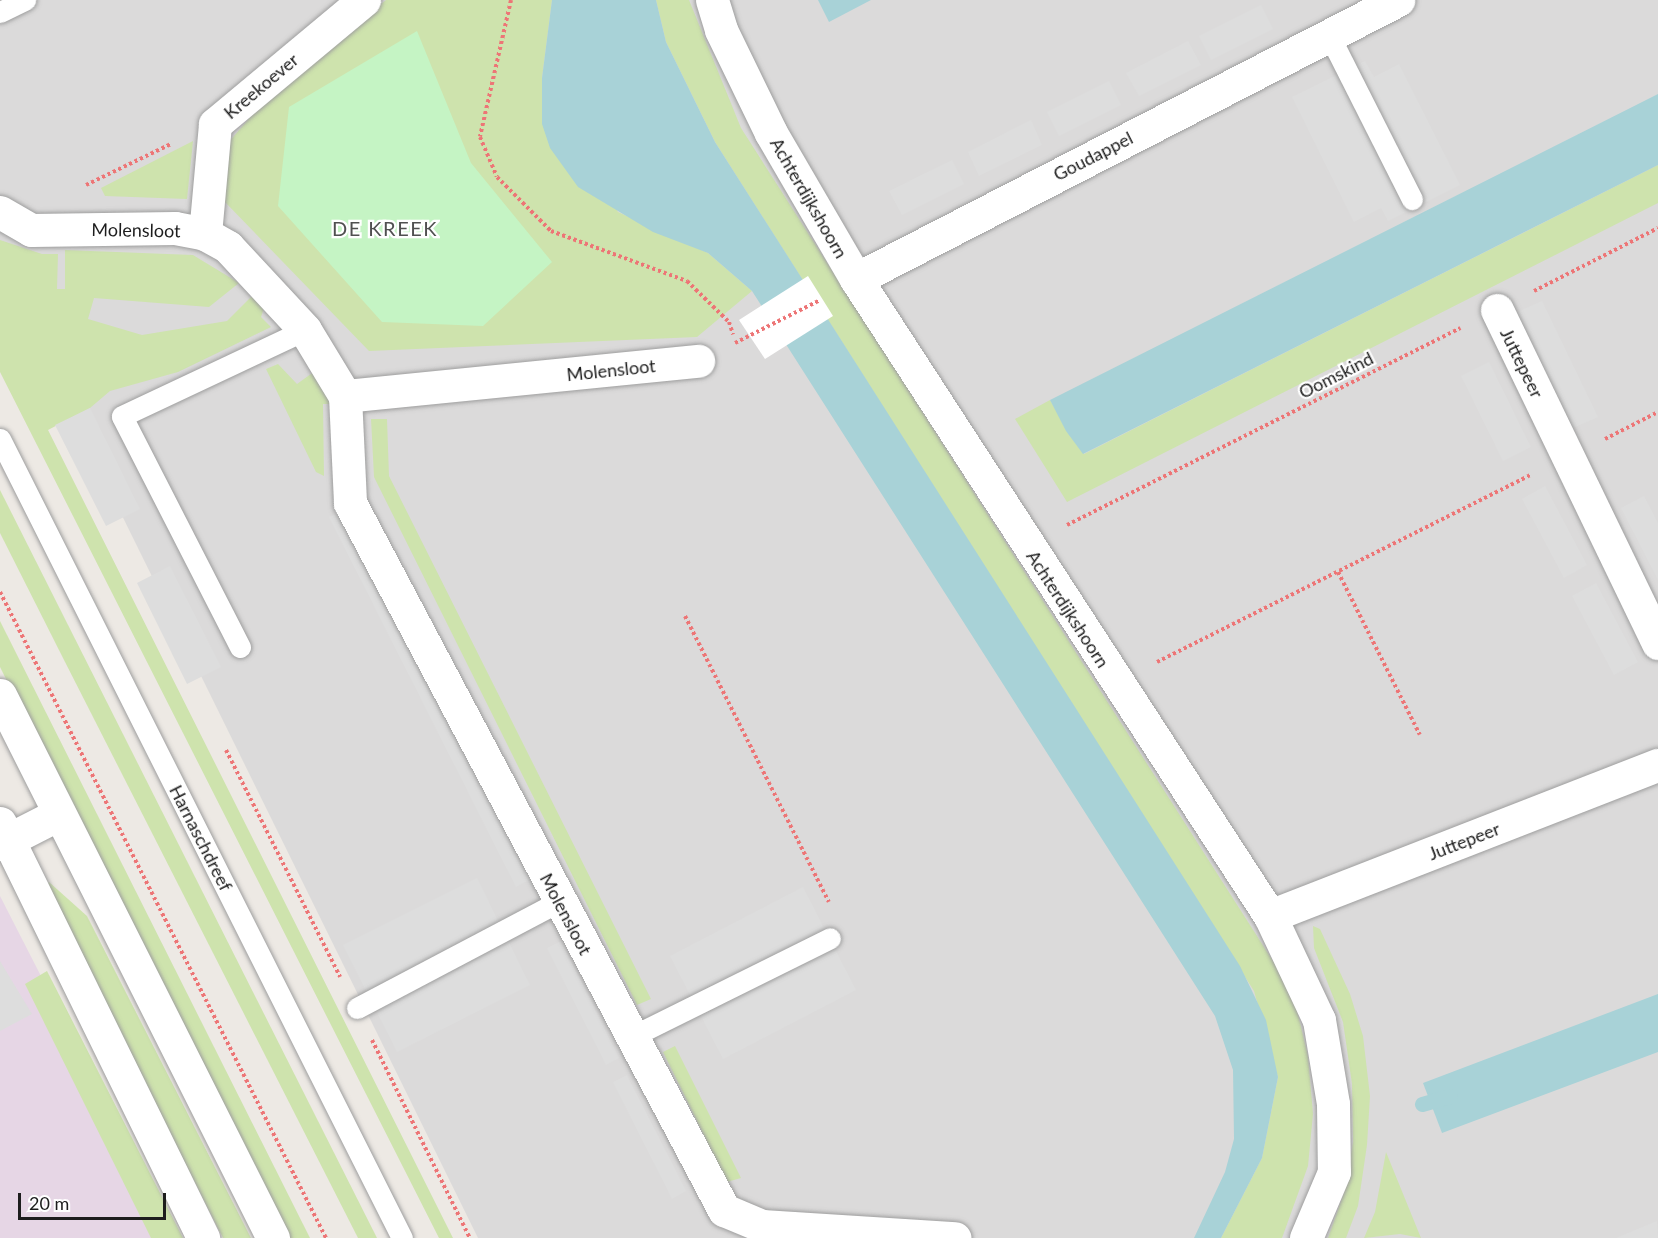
<!DOCTYPE html>
<html>
<head>
<meta charset="utf-8">
<style>
  body { margin:0 }
  #map { position:relative; width:1658px; height:1238px; overflow:hidden; background:#ede9e4; font-family:Lato,sans-serif }
  div>[style] { position:absolute }
  .residential>* { inset:0; background:#dbdada }
  .industrial>* { inset:0; background:#e6d6e5 }
  .grass>* { inset:0; background:#cee3ad }
  .park>* { inset:0; background:#c5f4c4 }
  .parking>* { inset:0; background:#ddd }
  .water>* { inset:0; background:#a8d2d7 }
  .pier>* { inset:0; background:#fff }
  .stream>* { height:15px; margin:-7.5px; padding:0 7.5px; transform-origin:7.5px; border-radius:7.5px; background:#a8d2d7 }
  .path>* { height:4px; margin-top:-2px; transform-origin:0; background:repeating-linear-gradient(90deg,#ed7576 0 3px,transparent 0 6px) }
  .roads { filter:drop-shadow(0 0 2px #9e9e9e) drop-shadow(0 0 2px #9e9e9e) }
  .service>* { height:21px; margin:-10.5px; padding:0 10.5px; transform-origin:10.5px; border-radius:10.5px; background:#fff }
  .minor>* { height:33px; margin:-16.5px; padding:0 16.5px; transform-origin:16.5px; border-radius:16.5px; background:#fff }
  .tertiary>* { height:33px; margin:-16.5px; padding:0 16.5px; transform-origin:16.5px; border-radius:16.5px; background:#fff }
  span { translate:-50% -50%; white-space:nowrap; text-align:center; line-height:1.15; -webkit-text-stroke:4.5px #fff; paint-order:stroke }
  .street-label { font-size:18px; color:#1d1d1d }
  .neighbourhood-label { font-size:20px; color:#505050; letter-spacing:1.5px }
  .scale { position:absolute; left:18px; top:1193px; width:148px; height:27px; box-sizing:border-box; border:3px solid #1d1d1d; border-top:0; padding-left:8px; font-size:18px; line-height:21px; white-space:nowrap; color:#1d1d1d; -webkit-text-stroke:4px #fff; paint-order:stroke }
</style>
</head>
<body>
<div id="map">
  <div class="residential">
    <i style="clip-path:polygon(0 0,1658px 0,1658px 1238px,478px 1238px,0 268px)"></i>
  </div>
  <div class="industrial">
    <i style="clip-path:polygon(0 896px,175px 1238px,0 1238px)"></i>
  </div>
  <div class="grass">
    <i style="clip-path:polygon(386px 0,552px 0,542px 78px,618px 212px,708px 253px,752px 291px,697px 337px,369px 351px,224px 201px,227px 144px,280px 83px)"></i>
    <i style="clip-path:polygon(656px 0,689px 0,741px 128px,1273px 961px,1296px 1006px,1308px 1056px,1313px 1114px,1308px 1166px,1282px 1238px,1221px 1238px,1262px 1158px,1278px 1077px,1254px 991px,715px 142px,666px 42px)"></i>
    <i style="clip-path:polygon(193px 141px,187px 199px,105px 196px,101px 188px)"></i>
    <i style="clip-path:polygon(1658px 165px,1658px 203px,1067px 502px,1015px 419px,1050px 400px,1084px 454px)"></i>
    <i style="clip-path:polygon(0 240px,42px 254px,58px 254px,57px 289px,65px 289px,65px 250px,193px 255px,239px 283px,209px 307px,94px 298px,88px 319px,142px 335px,227px 321px,252px 296px,264px 308px,261px 317px,271px 327px,178px 372px,110px 391px,90px 408px,48px 430px,453px 1238px,439px 1238px,0 372px)"></i>
    <i style="clip-path:polygon(278px 364px,297px 384px,315px 371px,330px 404px,323px 404px,324px 476px,316px 472px,266px 369px)"></i>
    <i style="clip-path:polygon(371px 419px,387px 419px,389px 476px,651px 999px,637px 1005px,374px 477px)"></i>
    <i style="clip-path:polygon(0 490px,377px 1238px,358px 1238px,63px 658px,0 533px)"></i>
    <i style="clip-path:polygon(0 621px,310px 1238px,286px 1238px,0 667px)"></i>
    <i style="clip-path:polygon(49px 882px,87px 916px,251px 1238px,223px 1238px,45px 888px)"></i>
    <i style="clip-path:polygon(1313px 926px,1320px 929px,1350px 994px,1363px 1036px,1370px 1096px,1367px 1145px,1358px 1206px,1346px 1238px,1328px 1238px,1345px 1190px,1353px 1142px,1352px 1084px,1343px 1022px,1314px 948px)"></i>
    <i style="clip-path:polygon(47px 971px,183px 1238px,151px 1238px,25px 984px)"></i>
    <i style="clip-path:polygon(675px 1046px,741px 1178px,727px 1182px,663px 1052px)"></i>
    <i style="clip-path:polygon(1386px 1152px,1421px 1238px,1400px 1234px,1364px 1238px,1375px 1212px)"></i>
  </div>
  <div class="park">
    <i style="clip-path:polygon(417px 31px,471px 163px,552px 262px,483px 326px,382px 322px,278px 206px,289px 107px)"></i>
  </div>
  <div class="parking">
    <i style="clip-path:polygon(1261px 5px,1273px 29px,1211px 60px,1199px 36px)"></i>
    <i style="clip-path:polygon(1188px 41px,1201px 65px,1139px 96px,1126px 73px)"></i>
    <i style="clip-path:polygon(1365px 61px,1374px 77px,1399px 64px,1460px 185px,1388px 221px,1381px 208px,1354px 222px,1292px 97px)"></i>
    <i style="clip-path:polygon(1109px 81px,1121px 105px,1059px 136px,1047px 112px)"></i>
    <i style="clip-path:polygon(1031px 120px,1042px 145px,979px 176px,968px 152px)"></i>
    <i style="clip-path:polygon(952px 160px,964px 184px,902px 215px,889px 191px)"></i>
    <i style="clip-path:polygon(1542px 301px,1598px 417px,1573px 428px,1517px 312px)"></i>
    <i style="clip-path:polygon(1489px 362px,1531px 447px,1503px 461px,1461px 376px)"></i>
    <i style="clip-path:polygon(90px 408px,140px 509px,106px 526px,55px 425px)"></i>
    <i style="clip-path:polygon(1545px 486px,1587px 565px,1564px 578px,1522px 499px)"></i>
    <i style="clip-path:polygon(1644px 496px,1658px 523px,1658px 580px,1621px 508px)"></i>
    <i style="clip-path:polygon(342px 511px,529px 880px,516px 887px,329px 517px)"></i>
    <i style="clip-path:polygon(170px 566px,221px 667px,187px 684px,137px 583px)"></i>
    <i style="clip-path:polygon(1596px 583px,1638px 662px,1614px 675px,1572px 596px)"></i>
    <i style="clip-path:polygon(477px 878px,530px 985px,397px 1052px,343px 945px)"></i>
    <i style="clip-path:polygon(803px 887px,856px 990px,723px 1059px,670px 956px)"></i>
    <i style="clip-path:polygon(561px 941px,619px 1058px,606px 1065px,547px 948px)"></i>
    <i style="clip-path:polygon(0 961px,32px 1014px,0 1031px)"></i>
    <i style="clip-path:polygon(627px 1075px,686px 1191px,672px 1199px,613px 1082px)"></i>
    <i style="clip-path:polygon(1657px 1221px,1658px 1238px,1616px 1238px)"></i>
  </div>
  <div class="water">
    <i style="clip-path:polygon(552px 0,656px 0,666px 42px,715px 142px,1240px 966px,1266px 1020px,1278px 1077px,1262px 1158px,1221px 1238px,1194px 1238px,1225px 1172px,1234px 1139px,1233px 1070px,1215px 1016px,752px 291px,708px 253px,653px 232px,578px 187px,550px 148px,542px 124px,542px 78px)"></i>
    <i style="clip-path:polygon(818px 0,871px 0,829px 22px)"></i>
    <i style="clip-path:polygon(1658px 94px,1658px 165px,1083px 454px,1066px 431px,1050px 400px)"></i>
    <i style="clip-path:polygon(1658px 994px,1658px 1052px,1442px 1133px,1423px 1083px)"></i>
  </div>
  <div class="pier">
    <i style="clip-path:polygon(808px 276px,833px 316px,765px 359px,739px 320px)"></i>
  </div>
  <div class="stream">
    <i style="left:1422px;top:1104px;width:29px;rotate:-16deg"></i>
  </div>
  <div class="path">
    <i style="left:511px;top:0;width:140px;rotate:102.8deg"></i>
    <i style="left:480px;top:137px;width:43px;rotate:67deg"></i>
    <i style="left:497px;top:177px;width:76px;rotate:45deg"></i>
    <i style="left:551px;top:231px;width:145px;rotate:20.2deg"></i>
    <i style="left:687px;top:281px;width:59px;rotate:44.3deg"></i>
    <i style="left:729px;top:322px;width:13px;rotate:72deg"></i>
    <i style="left:86px;top:185px;width:94px;rotate:-25.8deg"></i>
    <i style="left:1534px;top:291px;width:139px;rotate:-26.9deg"></i>
    <i style="left:735px;top:343px;width:95px;rotate:-26.8deg"></i>
    <i style="left:1605px;top:439px;width:59px;rotate:-27deg"></i>
    <i style="left:1067px;top:525px;width:440px;rotate:-26.6deg"></i>
    <i style="left:1338px;top:572px;width:182px;rotate:63.3deg"></i>
    <i style="left:0;top:592px;width:724px;rotate:63.22deg"></i>
    <i style="left:685px;top:616px;width:320px;rotate:63.3deg"></i>
    <i style="left:1157px;top:662px;width:418px;rotate:-26.6deg"></i>
    <i style="left:226px;top:750px;width:254px;rotate:63.3deg"></i>
    <i style="left:372px;top:1040px;width:221px;rotate:63.7deg"></i>
  </div>
  <div class="roads">
    <div class="service">
      <i style="left:0;top:12px;width:28px;rotate:-26deg"></i>
      <i style="left:1329px;top:35px;width:184px;rotate:63.2deg"></i>
      <i style="left:0;top:439px;width:894px;rotate:63.29deg"></i>
      <i style="left:240px;top:647px;width:259px;rotate:-117.1deg"></i>
      <i style="left:122px;top:416px;width:202px;rotate:-25.2deg"></i>
      <i style="left:357px;top:1008px;width:229px;rotate:-27.8deg"></i>
      <i style="left:631px;top:1037px;width:222px;rotate:-26.4deg"></i>
    </div>
    <div class="minor">
      <i style="left:712px;top:0;width:31px;rotate:73deg"></i>
      <i style="left:721px;top:30px;width:114px;rotate:64.1deg"></i>
      <i style="left:771px;top:133px;width:169px;rotate:59.8deg"></i>
      <i style="left:856px;top:279px;width:760px;rotate:56.98deg"></i>
      <i style="left:1270px;top:916px;width:115px;rotate:64.8deg"></i>
      <i style="left:1319px;top:1020px;width:85px;rotate:80.5deg"></i>
      <i style="left:1333px;top:1104px;width:68px;rotate:89.2deg"></i>
      <i style="left:1334px;top:1172px;width:72px;rotate:113deg"></i>
      <i style="left:0;top:212px;width:36px;rotate:30deg"></i>
      <i style="left:31px;top:230px;width:144px;rotate:-0.8deg"></i>
      <i style="left:175px;top:228px;width:31px;rotate:11deg"></i>
      <i style="left:205px;top:234px;width:26px;rotate:29deg"></i>
      <i style="left:228px;top:247px;width:113px;rotate:47.1deg"></i>
      <i style="left:305px;top:330px;width:77px;rotate:58.8deg"></i>
      <i style="left:345px;top:396px;width:107px;rotate:87.3deg"></i>
      <i style="left:350px;top:503px;width:800px;rotate:62.12deg"></i>
      <i style="left:724px;top:1210px;width:41px;rotate:22.8deg"></i>
      <i style="left:762px;top:1226px;width:193px;rotate:3.6deg"></i>
      <i style="left:205px;top:234px;width:110px;rotate:-84.8deg"></i>
      <i style="left:215px;top:124px;width:194px;rotate:-39.8deg"></i>
      <i style="left:856px;top:279px;width:610px;rotate:-27.24deg"></i>
      <i style="left:1497px;top:310px;width:370px;rotate:64.2deg"></i>
      <i style="left:345px;top:396px;width:355px;rotate:-5.7deg"></i>
      <i style="left:0;top:844px;width:66px;rotate:-27deg"></i>
      <i style="left:1270px;top:916px;width:416px;rotate:-21.3deg"></i>
    </div>
    <div class="tertiary">
      <i style="left:0;top:695px;width:608px;rotate:63.31deg"></i>
      <i style="left:0;top:823px;width:462px;rotate:63.9deg"></i>
    </div>
  </div>
  <div class="street-label">
    <span style="left:261px;top:86px;rotate:-40deg">Kreekoever</span>
    <span style="left:1093px;top:156px;rotate:-27deg">Goudappel</span>
    <span style="left:809px;top:198px;rotate:60deg">Achterdijkshoorn</span>
    <span style="left:136px;top:230px;rotate:1deg">Molensloot</span>
    <span style="left:1522px;top:363px;rotate:64deg">Juttepeer</span>
    <span style="left:611px;top:370px;rotate:-6deg">Molensloot</span>
    <span style="left:1336px;top:375px;rotate:-27deg">Oomskind</span>
    <span style="left:1068px;top:609px;rotate:57deg">Achterdijkshoorn</span>
    <span style="left:201px;top:838px;rotate:63deg">Harnaschdreef</span>
    <span style="left:1464px;top:841px;rotate:-21deg">Juttepeer</span>
    <span style="left:566px;top:914px;rotate:62deg">Molensloot</span>
  </div>
  <div class="neighbourhood-label">
    <span style="left:385px;top:228px">DE KREEK</span>
  </div>
  <div class="scale">20 m</div>
</div>
</body>
</html>
